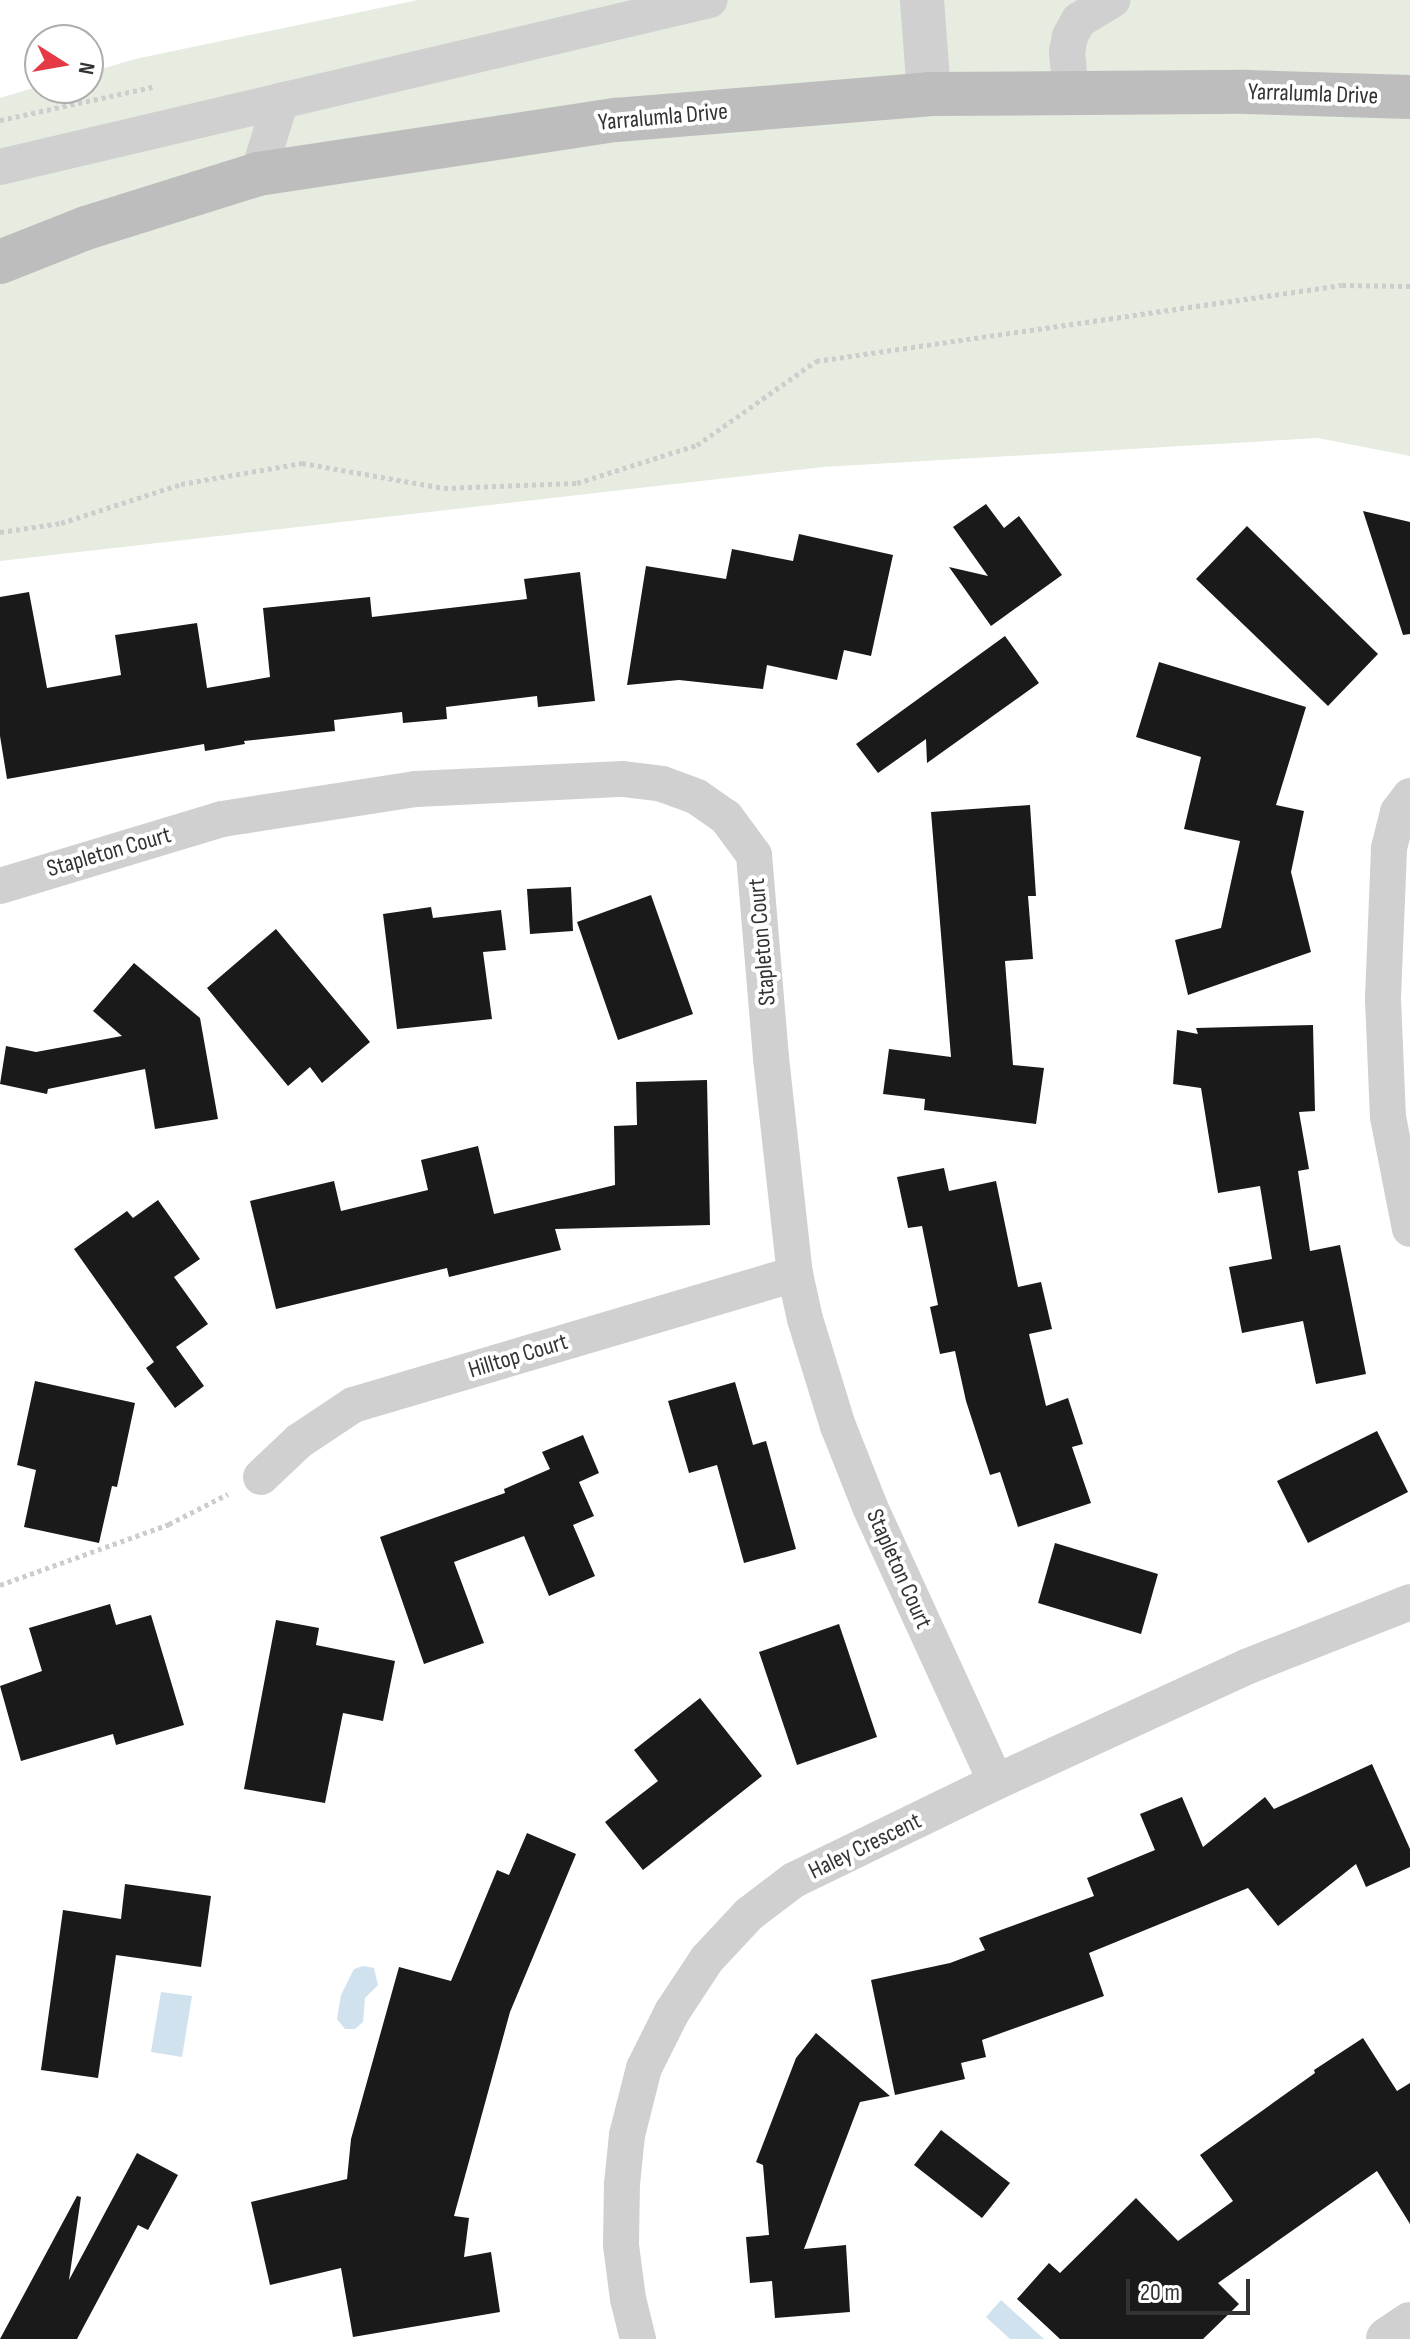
<!DOCTYPE html>
<html>
<head>
<meta charset="utf-8">
<style>
  body { margin:0 }
  #map { position:relative; width:1410px; height:2339px; overflow:hidden; background:#fff; font-family:"Sofia Sans Condensed",sans-serif }
  div>[style] { position:absolute }
  .green>* { inset:0; background:#e6ecdf }
  .water>* { inset:0; background:#cfe2ee }
  .building>* { inset:0; background:#1a1a1a }
  .path>* { height:5px; margin-top:-2.5px; transform-origin:0; background:repeating-linear-gradient(90deg,#cdcdcd 0 4px,transparent 0 8px) }
  .minor>* { height:36px; margin:-18px; padding:0 18px; transform-origin:18px; border-radius:18px; background:#d0d0d0 }
  .tertiary>* { height:44px; margin:-22px; padding:0 22px; transform-origin:22px; border-radius:22px; background:#d0d0d0 }
  .secondary>* { height:44px; margin:-22px; padding:0 22px; transform-origin:22px; border-radius:22px; background:#bdbdbd }
  span { translate:-50% -50%; white-space:nowrap; text-align:center; line-height:1.15; -webkit-text-stroke:8px #fff; paint-order:stroke }
  .street-label { font-size:24px; color:#333 }
  .north { position:absolute; left:24px; top:24px; width:80px; height:80px; box-sizing:border-box; background:#fff; border:2px solid #adadad; border-radius:50%; rotate:101deg; font-size:22px; font-weight:700; line-height:32px; text-align:center; color:#333 }
  .north::after { content:''; display:block; margin:auto; width:28px; height:36px; background:#e63946; clip-path:polygon(50% 0,100% 100%,50% 72%,0 100%) }
  .scale { position:absolute; left:1126px; top:2279px; width:124px; height:36px; box-sizing:border-box; border:4px solid #333; border-top:0; padding-left:10px; font-size:24px; line-height:28px; white-space:nowrap; color:#333; -webkit-text-stroke:6px #fff; paint-order:stroke }
</style>
</head>
<body>
<div id="map">
  <div class="green">
    <i style="clip-path:polygon(418px 0,1410px 0,1410px 456px,1318px 438px,823px 467px,0 561px,0 98px,40px 86px,88px 88px,88px 73px,135px 59px)"></i>
  </div>
  <div class="water">
    <i style="clip-path:polygon(363px 1966px,374px 1968px,378px 1985px,365px 1998px,363px 2022px,355px 2029px,345px 2029px,337px 2019px,341px 1995px,354px 1969px)"></i>
    <i style="clip-path:polygon(161px 1992px,192px 1996px,182px 2057px,151px 2052px)"></i>
    <i style="clip-path:polygon(1001px 2300px,1044px 2339px,1010px 2339px,986px 2317px)"></i>
  </div>
  <div class="building">
    <i style="clip-path:polygon(986px 504px,1004px 528px,1019px 516px,1062px 575px,991px 626px,949px 567px,988px 576px,953px 527px)"></i>
    <i style="clip-path:polygon(1363px 511px,1410px 522px,1410px 634px,1403px 635px)"></i>
    <i style="clip-path:polygon(1247px 526px,1378px 654px,1328px 706px,1196px 579px)"></i>
    <i style="clip-path:polygon(799px 534px,893px 555px,871px 656px,844px 650px,837px 680px,767px 665px,763px 689px,679px 680px,627px 685px,646px 566px,726px 579px,732px 549px,793px 561px)"></i>
    <i style="clip-path:polygon(580px 572px,595px 701px,538px 707px,537px 696px,446px 707px,447px 719px,403px 723px,402px 712px,334px 720px,335px 731px,244px 741px,245px 744px,205px 751px,204px 744px,7px 779px,0 736px,0 597px,29px 592px,47px 688px,121px 675px,115px 635px,197px 623px,207px 688px,270px 677px,263px 608px,370px 597px,372px 617px,527px 599px,524px 579px)"></i>
    <i style="clip-path:polygon(1005px 636px,1039px 683px,927px 763px,926px 739px,878px 773px,856px 744px)"></i>
    <i style="clip-path:polygon(1159px 662px,1306px 707px,1276px 805px,1304px 811px,1291px 872px,1311px 952px,1188px 995px,1175px 940px,1221px 928px,1240px 841px,1184px 829px,1201px 757px,1136px 737px)"></i>
    <i style="clip-path:polygon(1030px 805px,1036px 896px,1028px 896px,1033px 959px,1005px 961px,1013px 1065px,1044px 1068px,1036px 1124px,924px 1110px,925px 1099px,883px 1094px,889px 1049px,951px 1057px,931px 812px)"></i>
    <i style="clip-path:polygon(571px 887px,573px 931px,530px 934px,527px 889px)"></i>
    <i style="clip-path:polygon(651px 895px,693px 1014px,618px 1040px,577px 922px)"></i>
    <i style="clip-path:polygon(431px 907px,433px 918px,501px 910px,506px 950px,483px 952px,492px 1019px,397px 1029px,383px 914px)"></i>
    <i style="clip-path:polygon(276px 929px,370px 1042px,322px 1083px,310px 1067px,288px 1086px,207px 988px)"></i>
    <i style="clip-path:polygon(134px 963px,200px 1018px,218px 1119px,155px 1129px,145px 1069px,48px 1089px,47px 1094px,0 1084px,6px 1046px,36px 1052px,122px 1036px,93px 1011px)"></i>
    <i style="clip-path:polygon(1313px 1025px,1315px 1111px,1299px 1112px,1309px 1169px,1298px 1171px,1310px 1251px,1340px 1245px,1366px 1374px,1316px 1384px,1303px 1321px,1242px 1333px,1229px 1267px,1272px 1259px,1260px 1186px,1218px 1193px,1201px 1088px,1173px 1084px,1177px 1030px,1198px 1034px,1196px 1028px)"></i>
    <i style="clip-path:polygon(707px 1080px,710px 1225px,555px 1229px,561px 1250px,449px 1277px,447px 1268px,276px 1309px,250px 1201px,334px 1181px,341px 1211px,428px 1190px,421px 1160px,478px 1146px,494px 1214px,615px 1185px,614px 1126px,637px 1125px,636px 1082px)"></i>
    <i style="clip-path:polygon(944px 1168px,949px 1191px,996px 1181px,1018px 1287px,1041px 1282px,1052px 1329px,1029px 1334px,1046px 1406px,1068px 1398px,1083px 1444px,1072px 1447px,1091px 1503px,1018px 1527px,1000px 1472px,990px 1475px,966px 1401px,955px 1351px,940px 1354px,930px 1307px,938px 1305px,922px 1226px,908px 1228px,897px 1177px)"></i>
    <i style="clip-path:polygon(158px 1200px,200px 1259px,174px 1277px,208px 1324px,176px 1347px,204px 1386px,175px 1408px,146px 1368px,154px 1362px,74px 1249px,127px 1211px,133px 1218px)"></i>
    <i style="clip-path:polygon(35px 1381px,135px 1403px,117px 1487px,112px 1486px,99px 1543px,24px 1527px,36px 1470px,17px 1465px)"></i>
    <i style="clip-path:polygon(735px 1382px,753px 1445px,766px 1441px,796px 1549px,744px 1563px,717px 1465px,689px 1473px,668px 1401px)"></i>
    <i style="clip-path:polygon(1377px 1431px,1408px 1492px,1308px 1543px,1277px 1481px)"></i>
    <i style="clip-path:polygon(583px 1435px,599px 1473px,579px 1482px,594px 1516px,573px 1525px,595px 1576px,549px 1596px,524px 1536px,454px 1562px,484px 1643px,424px 1664px,380px 1537px,505px 1493px,504px 1489px,550px 1469px,542px 1452px)"></i>
    <i style="clip-path:polygon(1055px 1543px,1158px 1574px,1141px 1634px,1038px 1603px)"></i>
    <i style="clip-path:polygon(110px 1604px,116px 1625px,151px 1615px,184px 1725px,116px 1745px,113px 1734px,21px 1761px,0 1686px,42px 1671px,29px 1628px)"></i>
    <i style="clip-path:polygon(276px 1620px,319px 1628px,316px 1645px,395px 1661px,383px 1721px,343px 1713px,325px 1803px,244px 1789px)"></i>
    <i style="clip-path:polygon(839px 1624px,877px 1737px,797px 1765px,759px 1652px)"></i>
    <i style="clip-path:polygon(700px 1698px,762px 1776px,643px 1870px,605px 1822px,658px 1781px,634px 1750px)"></i>
    <i style="clip-path:polygon(1372px 1764px,1410px 1849px,1410px 1867px,1366px 1887px,1356px 1864px,1278px 1926px,1248px 1888px,1089px 1953px,1104px 1996px,982px 2040px,986px 2057px,961px 2063px,965px 2079px,895px 2095px,871px 1980px,950px 1963px,985px 1950px,979px 1938px,1094px 1896px,1087px 1878px,1155px 1850px,1140px 1814px,1182px 1797px,1203px 1847px,1265px 1797px,1274px 1809px)"></i>
    <i style="clip-path:polygon(527px 1833px,576px 1854px,510px 2012px,454px 2216px,469px 2218px,464px 2257px,491px 2252px,500px 2312px,353px 2337px,341px 2268px,270px 2285px,251px 2202px,347px 2179px,351px 2139px,399px 1967px,451px 1981px,497px 1870px,509px 1875px)"></i>
    <i style="clip-path:polygon(125px 1884px,211px 1896px,201px 1967px,116px 1955px,98px 2078px,41px 2070px,63px 1910px,121px 1919px)"></i>
    <i style="clip-path:polygon(816px 2033px,890px 2096px,860px 2102px,804px 2249px,846px 2245px,850px 2312px,775px 2318px,772px 2281px,750px 2283px,746px 2237px,769px 2235px,763px 2165px,756px 2162px,796px 2058px)"></i>
    <i style="clip-path:polygon(1363px 2038px,1397px 2091px,1410px 2083px,1410px 2224px,1377px 2171px,1218px 2283px,1239px 2304px,1203px 2339px,1060px 2339px,1017px 2299px,1049px 2263px,1060px 2273px,1136px 2198px,1178px 2241px,1233px 2201px,1200px 2155px,1315px 2073px,1314px 2070px)"></i>
    <i style="clip-path:polygon(941px 2130px,1010px 2183px,982px 2218px,914px 2165px)"></i>
    <i style="clip-path:polygon(137px 2153px,178px 2175px,148px 2230px,138px 2225px,77px 2339px,0 2339px,77px 2196px,81px 2197px,69px 2280px)"></i>
  </div>
  <div class="path">
    <i style="left:0;top:120px;width:156px;rotate:-12.2deg"></i>
    <i style="left:0;top:532px;width:62px;rotate:-8.4deg"></i>
    <i style="left:61px;top:523px;width:126px;rotate:-18deg"></i>
    <i style="left:181px;top:484px;width:123px;rotate:-9.8deg"></i>
    <i style="left:302px;top:463px;width:144px;rotate:10deg"></i>
    <i style="left:444px;top:488px;width:133px;rotate:-2.2deg"></i>
    <i style="left:577px;top:483px;width:126px;rotate:-17.6deg"></i>
    <i style="left:697px;top:445px;width:146px;rotate:-35.2deg"></i>
    <i style="left:816px;top:361px;width:531px;rotate:-8.22deg"></i>
    <i style="left:1342px;top:285px;width:68px;rotate:0.8deg"></i>
    <i style="left:0;top:1585px;width:180px;rotate:-19.8deg"></i>
    <i style="left:169px;top:1524px;width:66px;rotate:-27deg"></i>
  </div>
  <div class="minor">
    <i style="left:1071px;top:93px;width:41px;rotate:-95.6deg"></i>
    <i style="left:1067px;top:52px;width:16px;rotate:-79deg"></i>
    <i style="left:1070px;top:36px;width:18px;rotate:-61deg"></i>
    <i style="left:1079px;top:20px;width:39px;rotate:-31deg"></i>
    <i style="left:0;top:167px;width:729px;rotate:-13.24deg"></i>
    <i style="left:258px;top:174px;width:77px;rotate:-72.7deg"></i>
    <i style="left:1410px;top:796px;width:20px;rotate:127deg"></i>
    <i style="left:1398px;top:812px;width:38px;rotate:104deg"></i>
    <i style="left:1389px;top:849px;width:150px;rotate:92.3deg"></i>
    <i style="left:1383px;top:999px;width:118px;rotate:87.6deg"></i>
    <i style="left:1388px;top:1117px;width:114px;rotate:78.9deg"></i>
    <i style="left:0;top:886px;width:232px;rotate:-16.8deg"></i>
    <i style="left:222px;top:819px;width:196px;rotate:-8.8deg"></i>
    <i style="left:416px;top:789px;width:207px;rotate:-2.8deg"></i>
    <i style="left:623px;top:779px;width:39px;rotate:7deg"></i>
    <i style="left:662px;top:784px;width:37px;rotate:20deg"></i>
    <i style="left:697px;top:797px;width:35px;rotate:35deg"></i>
    <i style="left:726px;top:817px;width:47px;rotate:53.6deg"></i>
    <i style="left:754px;top:855px;width:204px;rotate:85.2deg"></i>
    <i style="left:771px;top:1058px;width:217px;rotate:83.7deg"></i>
    <i style="left:795px;top:1274px;width:46px;rotate:77.5deg"></i>
    <i style="left:805px;top:1319px;width:112px;rotate:72.9deg"></i>
    <i style="left:838px;top:1426px;width:87px;rotate:68.4deg"></i>
    <i style="left:870px;top:1507px;width:302px;rotate:65.4deg"></i>
    <i style="left:261px;top:1477px;width:52px;rotate:-43.5deg"></i>
    <i style="left:299px;top:1441px;width:65px;rotate:-33.7deg"></i>
    <i style="left:353px;top:1405px;width:461px;rotate:-16.5deg"></i>
    <i style="left:638px;top:2339px;width:41px;rotate:-104deg"></i>
    <i style="left:628px;top:2299px;width:54px;rotate:-97.4deg"></i>
    <i style="left:621px;top:2245px;width:61px;rotate:-89.1deg"></i>
    <i style="left:622px;top:2184px;width:49px;rotate:-84.2deg"></i>
    <i style="left:627px;top:2135px;width:69px;rotate:-75.8deg"></i>
    <i style="left:644px;top:2068px;width:63px;rotate:-63.4deg"></i>
    <i style="left:672px;top:2012px;width:64px;rotate:-56.6deg"></i>
    <i style="left:707px;top:1959px;width:62px;rotate:-47deg"></i>
    <i style="left:749px;top:1914px;width:56px;rotate:-37.1deg"></i>
    <i style="left:794px;top:1880px;width:225px;rotate:-25.9deg"></i>
    <i style="left:996px;top:1782px;width:275px;rotate:-24.7deg"></i>
    <i style="left:1246px;top:1667px;width:176px;rotate:-21.6deg"></i>
  </div>
  <div class="tertiary">
    <i style="left:922px;top:0;width:94px;rotate:85.7deg"></i>
    <i style="left:1388px;top:2339px;width:27px;rotate:-34deg"></i>
  </div>
  <div class="secondary">
    <i style="left:0;top:262px;width:92px;rotate:-21.6deg"></i>
    <i style="left:86px;top:228px;width:180px;rotate:-17.4deg"></i>
    <i style="left:258px;top:174px;width:362px;rotate:-8.6deg"></i>
    <i style="left:616px;top:120px;width:314px;rotate:-4.7deg"></i>
    <i style="left:929px;top:94px;width:318px;rotate:-0.4deg"></i>
    <i style="left:1247px;top:92px;width:163px;rotate:1.8deg"></i>
  </div>
  <div class="street-label">
    <span style="left:1313px;top:94px;rotate:2deg">Yarralumla Drive</span>
    <span style="left:663px;top:117px;rotate:-5deg">Yarralumla Drive</span>
    <span style="left:109px;top:852px;rotate:-16deg">Stapleton Court</span>
    <span style="left:762px;top:942px;rotate:-95deg">Stapleton Court</span>
    <span style="left:518px;top:1356px;rotate:-17deg">Hilltop Court</span>
    <span style="left:899px;top:1569px;rotate:66deg">Stapleton Court</span>
    <span style="left:865px;top:1846px;rotate:-26deg">Haley Crescent</span>
  </div>
  <div class="north">N</div>
  <div class="scale">20 m</div>
</div>
</body>
</html>
